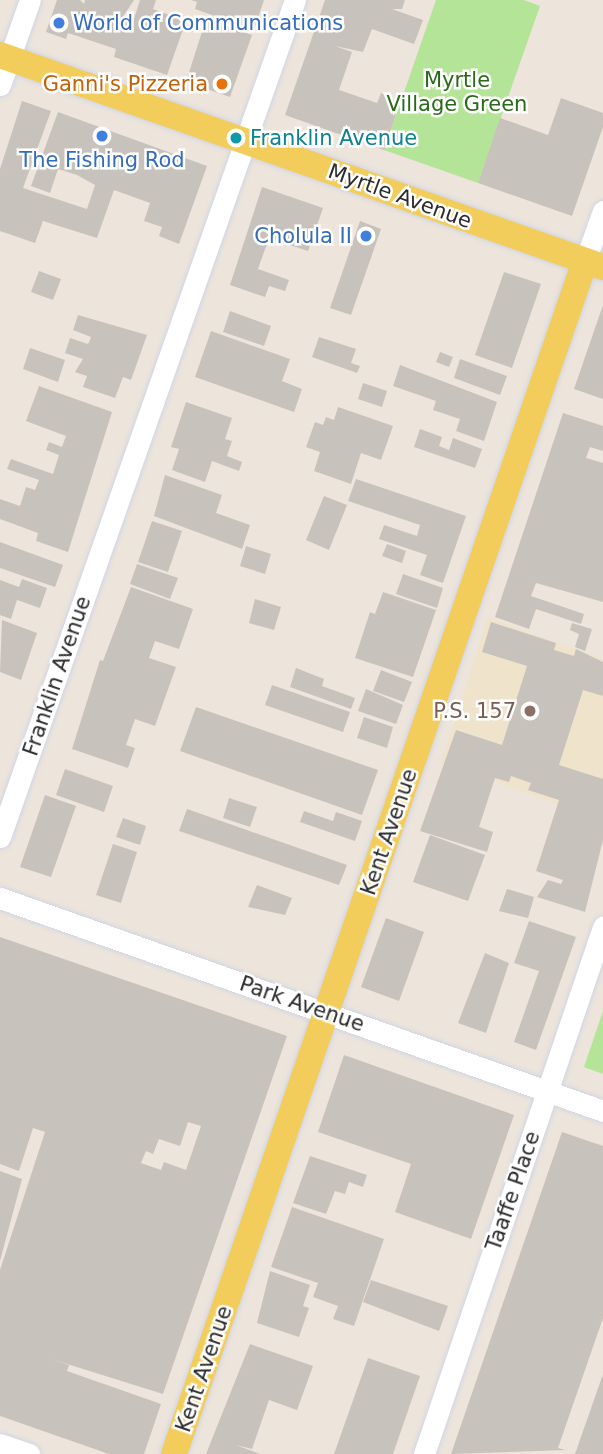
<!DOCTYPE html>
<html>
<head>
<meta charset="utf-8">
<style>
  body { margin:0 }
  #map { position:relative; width:603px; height:1454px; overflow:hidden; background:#ede5dc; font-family:"DejaVu Sans",sans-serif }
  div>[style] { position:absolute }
  .education>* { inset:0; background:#efe3cb }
  .green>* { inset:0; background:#b3e497 }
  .building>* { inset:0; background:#c8c2bc }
  .roads { filter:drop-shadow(0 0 2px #d1d5e3) drop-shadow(0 0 2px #d1d5e3) }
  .minor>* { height:21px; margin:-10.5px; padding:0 10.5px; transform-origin:10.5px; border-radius:10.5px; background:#fff }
  .major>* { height:26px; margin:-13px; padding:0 13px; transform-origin:13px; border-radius:13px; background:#f3cd5b }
  .dots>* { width:19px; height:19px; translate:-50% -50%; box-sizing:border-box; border:4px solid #fff; border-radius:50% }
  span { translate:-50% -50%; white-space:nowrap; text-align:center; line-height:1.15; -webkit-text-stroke:5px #fff; paint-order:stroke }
  .shop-label { font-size:21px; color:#366cbe }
  .left { translate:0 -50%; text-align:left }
  .right { translate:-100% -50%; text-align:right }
  .park-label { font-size:21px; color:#2a6919 }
  .food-label { font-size:21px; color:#c56008 }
  .culture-label { font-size:21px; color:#0d838f }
  .street-label { font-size:21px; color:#2a2a2a }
  .education-label { font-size:21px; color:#785e54 }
</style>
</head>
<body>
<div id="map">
  <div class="education">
    <i style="clip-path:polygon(488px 618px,603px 659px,603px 820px,441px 763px)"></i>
  </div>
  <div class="green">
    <i style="clip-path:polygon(436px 0,524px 0,540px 6px,478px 183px,384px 150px)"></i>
    <i style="clip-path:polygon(603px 1011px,603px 1074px,584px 1067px)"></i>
  </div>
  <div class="building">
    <i style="clip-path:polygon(57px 0,80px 0,84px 4px,85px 0,134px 0,122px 18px,133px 22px,140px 0,156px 0,153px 9px,186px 21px,167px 75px,114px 57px,116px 49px,68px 33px,66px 39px,46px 32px)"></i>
    <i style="clip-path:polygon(191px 0,264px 0,254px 30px,195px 9px,197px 2px)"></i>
    <i style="clip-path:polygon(325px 0,405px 0,402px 9px,392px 9px,423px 20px,414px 44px,372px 29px,363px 52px,335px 46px,352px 52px,339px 90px,377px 103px,381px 93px,400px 103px,384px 150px,285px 115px)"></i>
    <i style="clip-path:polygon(206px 19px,252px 35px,230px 97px,186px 82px)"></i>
    <i style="clip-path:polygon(561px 98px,603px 113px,603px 127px,572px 216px,478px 183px,500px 118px,548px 135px)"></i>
    <i style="clip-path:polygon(22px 101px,51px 111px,23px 188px,87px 209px,95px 185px,77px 175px,58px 169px,50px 193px,31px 186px,58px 112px,207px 166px,179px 244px,159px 236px,162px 227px,144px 221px,150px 203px,114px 190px,97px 238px,43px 221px,35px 243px,0 231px,0 169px)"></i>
    <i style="clip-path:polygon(262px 187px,323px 208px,308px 251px,269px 238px,258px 269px,289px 280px,285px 291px,269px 286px,265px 297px,230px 285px)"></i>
    <i style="clip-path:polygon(360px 221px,381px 229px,351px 315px,330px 308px)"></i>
    <i style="clip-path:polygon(39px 271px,61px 279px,53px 300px,31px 292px)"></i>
    <i style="clip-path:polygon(504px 272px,541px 284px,512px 368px,475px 355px)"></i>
    <i style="clip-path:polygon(603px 305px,603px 399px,574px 389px)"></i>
    <i style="clip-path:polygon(230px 311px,271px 326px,264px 346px,223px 332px)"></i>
    <i style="clip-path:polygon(78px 315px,147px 335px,131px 380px,123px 377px,115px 398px,83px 387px,87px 376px,75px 372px,83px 359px,65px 353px,70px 338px,88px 344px,90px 340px,91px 337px,73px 330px)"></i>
    <i style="clip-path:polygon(211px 331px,290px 359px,282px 381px,302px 389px,294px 412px,195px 377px)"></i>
    <i style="clip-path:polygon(319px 337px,356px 349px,351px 363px,360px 366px,357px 373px,312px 357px)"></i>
    <i style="clip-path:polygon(30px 348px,65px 360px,58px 382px,23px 369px)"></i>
    <i style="clip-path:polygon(440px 352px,453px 357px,449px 367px,436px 362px)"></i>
    <i style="clip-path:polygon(460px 359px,507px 376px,500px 395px,454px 378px)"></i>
    <i style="clip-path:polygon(400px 365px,497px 402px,484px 441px,456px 431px,460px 419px,433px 410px,436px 401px,393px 386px)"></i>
    <i style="clip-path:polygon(363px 383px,387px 391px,382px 407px,358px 399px)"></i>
    <i style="clip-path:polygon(39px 386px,112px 412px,68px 552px,36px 541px,38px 533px,0 519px,0 499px,20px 506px,26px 487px,35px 490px,39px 480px,7px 469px,11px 459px,53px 474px,59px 455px,46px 450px,49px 442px,62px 447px,66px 436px,26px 421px)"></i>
    <i style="clip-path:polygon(186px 402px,232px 418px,225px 439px,232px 441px,227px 456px,242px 462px,239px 471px,212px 461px,205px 482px,172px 470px,179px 449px,171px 447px)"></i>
    <i style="clip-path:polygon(338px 407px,393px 426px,381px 460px,361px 453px,351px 484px,314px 471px,320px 452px,306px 447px,315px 422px,323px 425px,326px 417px,334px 420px)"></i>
    <i style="clip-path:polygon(563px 413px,603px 426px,603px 451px,590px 447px,586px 458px,603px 463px,603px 602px,536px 583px,531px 596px,584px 614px,581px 624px,536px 609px,529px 629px,495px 617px)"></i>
    <i style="clip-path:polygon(420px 429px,442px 437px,439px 446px,449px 450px,453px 438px,482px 449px,475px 468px,414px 447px)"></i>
    <i style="clip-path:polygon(165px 475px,222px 495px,216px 513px,250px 525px,242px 549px,154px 516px)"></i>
    <i style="clip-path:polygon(356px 479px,466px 516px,443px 583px,420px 575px,427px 555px,379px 539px,384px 525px,417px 536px,420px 525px,348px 501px)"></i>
    <i style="clip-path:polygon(324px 496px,347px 505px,329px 550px,306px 540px)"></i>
    <i style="clip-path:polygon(152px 521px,182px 531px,168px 572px,138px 562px)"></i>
    <i style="clip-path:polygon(0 542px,63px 565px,55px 587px,0 568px)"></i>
    <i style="clip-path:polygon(387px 544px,406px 551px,402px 563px,382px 556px)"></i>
    <i style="clip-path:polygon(246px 546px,271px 554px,265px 574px,240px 566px)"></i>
    <i style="clip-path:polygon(137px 564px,178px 578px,170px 599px,130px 584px)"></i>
    <i style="clip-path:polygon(403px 574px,443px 588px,437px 608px,396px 594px)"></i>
    <i style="clip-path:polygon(22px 579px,47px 588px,40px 608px,17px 600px,11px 619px,0 615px,0 580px,19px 587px)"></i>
    <i style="clip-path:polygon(131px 587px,193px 609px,179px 649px,155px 641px,149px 658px,176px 667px,155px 726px,135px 719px,126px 745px,135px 748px,128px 768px,72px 749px,100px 660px,103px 661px)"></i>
    <i style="clip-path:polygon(383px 592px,436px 610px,413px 677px,355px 658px,370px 612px,375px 614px)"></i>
    <i style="clip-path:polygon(255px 599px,281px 607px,274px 630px,249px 623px)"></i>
    <i style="clip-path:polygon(2px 620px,37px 633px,21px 680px,0 672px)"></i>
    <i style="clip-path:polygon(491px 622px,556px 643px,554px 650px,574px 656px,576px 649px,603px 662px,603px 696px,583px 690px,559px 765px,603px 779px,603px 840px,585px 912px,537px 897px,548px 880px,561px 884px,563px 880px,536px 871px,559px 800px,528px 790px,531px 783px,511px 776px,509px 782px,495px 778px,479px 827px,493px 832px,487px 852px,420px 831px,456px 730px,502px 745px,527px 666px,482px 652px)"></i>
    <i style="clip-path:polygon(572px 623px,592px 629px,585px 651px,575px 647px,579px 634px,570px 630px)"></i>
    <i style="clip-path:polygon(296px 668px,324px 679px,322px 686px,355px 698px,351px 709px,290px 687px)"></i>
    <i style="clip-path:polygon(381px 670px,412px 682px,404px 702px,373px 691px)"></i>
    <i style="clip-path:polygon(272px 685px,350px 712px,343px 732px,265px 705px)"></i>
    <i style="clip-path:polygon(366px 689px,403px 705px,396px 724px,358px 711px)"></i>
    <i style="clip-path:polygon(196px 707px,378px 770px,362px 815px,180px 751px)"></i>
    <i style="clip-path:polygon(364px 717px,393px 727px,387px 748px,357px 738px)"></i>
    <i style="clip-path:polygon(65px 769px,113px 786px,104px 812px,56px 795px)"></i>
    <i style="clip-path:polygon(45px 795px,76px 806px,51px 877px,20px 867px)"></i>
    <i style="clip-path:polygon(229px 798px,257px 807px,250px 827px,223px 818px)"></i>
    <i style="clip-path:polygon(187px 809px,347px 865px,339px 885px,179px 831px)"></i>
    <i style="clip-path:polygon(304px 811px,333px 821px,336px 812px,362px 821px,355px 841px,300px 822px)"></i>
    <i style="clip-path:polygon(123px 818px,146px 826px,140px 845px,116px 837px)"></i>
    <i style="clip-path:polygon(430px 835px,485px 855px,468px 901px,413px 882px)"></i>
    <i style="clip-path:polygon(113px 844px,137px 852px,121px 903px,96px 895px)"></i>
    <i style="clip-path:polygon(257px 885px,292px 898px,285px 915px,248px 907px)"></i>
    <i style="clip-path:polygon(507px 889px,534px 897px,528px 918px,499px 911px)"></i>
    <i style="clip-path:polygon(386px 918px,424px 932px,399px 1001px,361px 987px)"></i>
    <i style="clip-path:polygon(529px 921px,576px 937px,536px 1050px,514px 1042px,539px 971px,514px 963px)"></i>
    <i style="clip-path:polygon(evenodd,0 937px,287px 1036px,163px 1394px,48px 1358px,69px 1365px,67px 1371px,161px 1404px,144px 1454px,109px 1454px,0 1416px,0 1270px,45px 1132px,33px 1128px,19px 1171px,0 1164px,0 937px,188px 1122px,201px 1126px,186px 1170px,164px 1162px,161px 1170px,141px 1163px,146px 1151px,153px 1154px,159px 1139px,180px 1146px,188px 1122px)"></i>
    <i style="clip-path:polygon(485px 953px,509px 963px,486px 1033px,458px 1023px)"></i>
    <i style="clip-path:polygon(344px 1055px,514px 1115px,471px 1239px,395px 1212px,411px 1164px,318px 1132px)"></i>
    <i style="clip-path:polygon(562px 1132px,603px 1146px,603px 1318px,558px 1448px,566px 1450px,451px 1454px)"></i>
    <i style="clip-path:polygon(310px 1156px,367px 1175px,363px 1187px,349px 1182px,345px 1194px,335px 1191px,326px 1214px,293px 1203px)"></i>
    <i style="clip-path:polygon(0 1171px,22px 1179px,0 1261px)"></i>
    <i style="clip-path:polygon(292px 1207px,384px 1239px,354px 1326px,333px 1319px,338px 1306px,313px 1297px,318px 1283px,271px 1267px)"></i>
    <i style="clip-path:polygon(270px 1271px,310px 1285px,303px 1306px,309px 1308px,299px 1337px,257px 1323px)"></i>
    <i style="clip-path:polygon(371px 1280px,448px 1306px,439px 1331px,363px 1302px)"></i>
    <i style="clip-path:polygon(250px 1344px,313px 1366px,297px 1410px,269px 1400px,252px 1449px,236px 1445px,260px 1454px,206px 1454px)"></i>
    <i style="clip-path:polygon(368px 1358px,420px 1376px,393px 1454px,334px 1454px)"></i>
    <i style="clip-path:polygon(603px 1374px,603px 1454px,575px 1454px)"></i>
  </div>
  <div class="roads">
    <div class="minor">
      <i style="left:0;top:85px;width:90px;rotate:-70.6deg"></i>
      <i style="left:585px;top:261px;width:53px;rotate:-70.2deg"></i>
      <i style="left:0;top:837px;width:887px;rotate:-70.59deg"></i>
      <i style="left:0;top:898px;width:640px;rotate:19.45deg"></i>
      <i style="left:0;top:1444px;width:31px;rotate:19deg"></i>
      <i style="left:424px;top:1454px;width:557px;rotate:-71.24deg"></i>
    </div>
    <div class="major">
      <i style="left:0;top:55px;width:639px;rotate:19.37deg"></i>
      <i style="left:174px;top:1454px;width:1262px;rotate:-70.99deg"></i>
    </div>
  </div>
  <div class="dots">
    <i style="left:59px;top:23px;background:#3f7fe0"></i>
    <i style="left:222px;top:84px;background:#e8710a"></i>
    <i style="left:102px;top:136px;background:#3f7fe0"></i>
    <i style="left:236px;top:138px;background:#0f9aa8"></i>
    <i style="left:366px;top:236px;background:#3f7fe0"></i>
    <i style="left:530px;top:711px;background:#8d6e63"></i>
  </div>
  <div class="shop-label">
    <span class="left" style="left:73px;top:23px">World of Communications</span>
    <span style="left:102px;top:160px">The Fishing Rod</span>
    <span class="right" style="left:352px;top:236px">Cholula II</span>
  </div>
  <div class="park-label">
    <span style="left:457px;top:92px">Myrtle<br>Village Green</span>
  </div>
  <div class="food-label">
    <span class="right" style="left:208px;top:84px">Ganni's Pizzeria</span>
  </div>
  <div class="culture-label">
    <span class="left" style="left:250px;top:138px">Franklin Avenue</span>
  </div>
  <div class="street-label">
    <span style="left:400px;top:196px;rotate:20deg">Myrtle Avenue</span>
    <span style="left:57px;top:676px;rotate:-71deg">Franklin Avenue</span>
    <span style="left:389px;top:832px;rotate:-71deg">Kent Avenue</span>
    <span style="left:302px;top:1004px;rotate:19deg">Park Avenue</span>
    <span style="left:513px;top:1191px;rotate:-71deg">Taaffe Place</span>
    <span style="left:204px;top:1369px;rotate:-71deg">Kent Avenue</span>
  </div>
  <div class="education-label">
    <span class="right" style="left:516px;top:711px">P.S. 157</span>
  </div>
</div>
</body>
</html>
